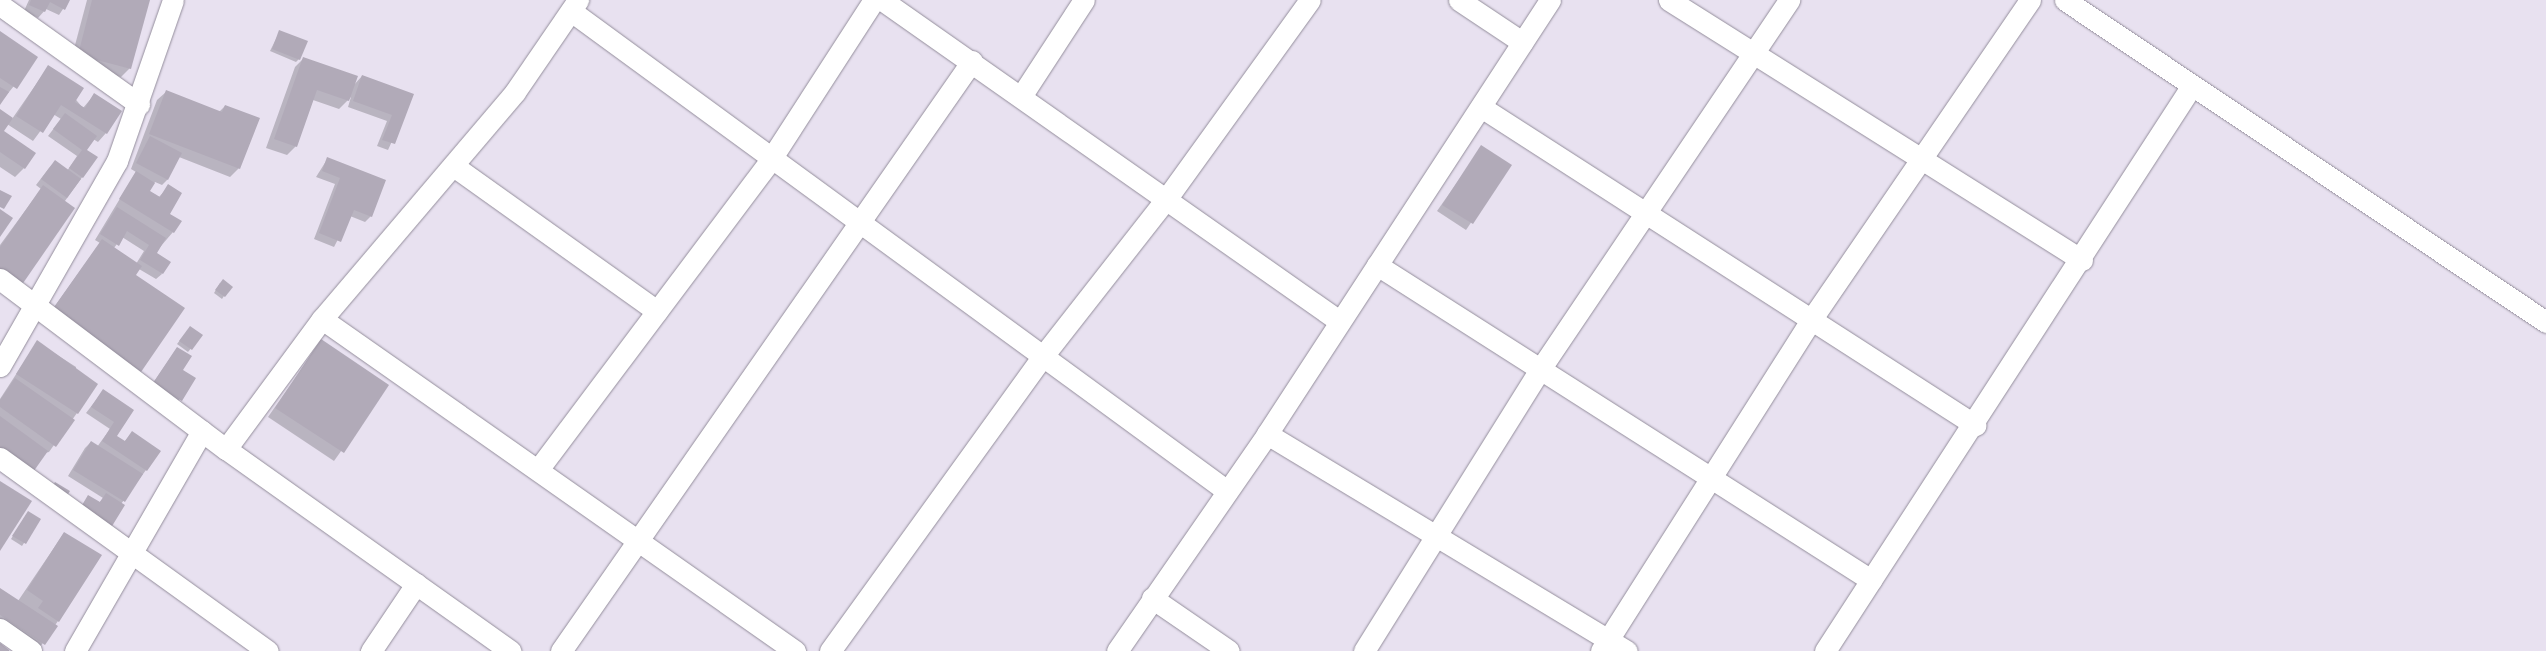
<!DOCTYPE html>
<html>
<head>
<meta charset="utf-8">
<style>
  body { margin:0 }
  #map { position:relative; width:2546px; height:651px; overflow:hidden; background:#e8e1f0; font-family:Quicksand,sans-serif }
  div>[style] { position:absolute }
  .shadow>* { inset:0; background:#0003 }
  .building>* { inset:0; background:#b1aab8 }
  .roads { filter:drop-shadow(0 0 1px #938d9b) drop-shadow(0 0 1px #938d9b) }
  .street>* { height:21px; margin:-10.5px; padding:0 10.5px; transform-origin:10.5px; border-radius:10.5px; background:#fff }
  span { translate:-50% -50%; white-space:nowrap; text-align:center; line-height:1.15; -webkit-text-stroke:4px #e8e1f0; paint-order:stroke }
</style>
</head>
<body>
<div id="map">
  <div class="shadow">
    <i style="clip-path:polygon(29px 0,69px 0,59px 15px,46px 9px,38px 18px,24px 11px)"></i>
    <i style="clip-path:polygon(87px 0,149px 0,130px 68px,121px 77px,70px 64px)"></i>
    <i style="clip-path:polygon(280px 31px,299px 59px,296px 62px,270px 51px)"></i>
    <i style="clip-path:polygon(0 33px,37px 58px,0 103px)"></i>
    <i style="clip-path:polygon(303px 59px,353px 86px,362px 76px,413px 95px,388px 150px,377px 146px,387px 121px,348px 107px,351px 97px,339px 109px,313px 100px,296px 146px,287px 155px,266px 148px,295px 67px)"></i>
    <i style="clip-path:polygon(48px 67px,83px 108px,94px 95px,106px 133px,98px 142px,93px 139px,85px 150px,96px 158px,0 291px,0 245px,41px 189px,36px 185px,49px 168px,55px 162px,67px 171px,77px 156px,48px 136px,61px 119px,53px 114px,33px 141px,7px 124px,2px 131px,24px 168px,15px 177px,0 167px,0 111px,12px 119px)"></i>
    <i style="clip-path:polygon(evenodd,166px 92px,219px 112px,225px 106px,239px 168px,230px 177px,179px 157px,167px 180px,162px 185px,155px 182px,149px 191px,159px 197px,169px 186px,168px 214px,173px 232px,155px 253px,162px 274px,156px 279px,139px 269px,45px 320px,100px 243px,95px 240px,136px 172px,131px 169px,157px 100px,166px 92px,122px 237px,144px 251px,136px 264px,114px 248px,122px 237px)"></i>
    <i style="clip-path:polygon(1482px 147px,1510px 165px,1466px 230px,1437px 211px)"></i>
    <i style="clip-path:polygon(328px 158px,371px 216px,365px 222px,350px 216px,334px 247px,314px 239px,335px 184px,316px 177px)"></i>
    <i style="clip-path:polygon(220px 283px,224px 296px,222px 299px,214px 293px)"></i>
    <i style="clip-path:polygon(188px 330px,201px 336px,188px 352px,177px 344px)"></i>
    <i style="clip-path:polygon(321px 341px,388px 385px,334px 461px,268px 417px)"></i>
    <i style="clip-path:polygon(37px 342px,76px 367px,77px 413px,49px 452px,0 463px,0 399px)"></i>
    <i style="clip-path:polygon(177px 348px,182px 370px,194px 378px,175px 406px,149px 389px)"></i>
    <i style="clip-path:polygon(103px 391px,132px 411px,115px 436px,124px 442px,132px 433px,146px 470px,121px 504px,73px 518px,88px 497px,99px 503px,103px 498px,68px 476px,85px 448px,91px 442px,97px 447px,110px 429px,86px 413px)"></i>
    <i style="clip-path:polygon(26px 515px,40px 519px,22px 546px,11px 539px)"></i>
    <i style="clip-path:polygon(64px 533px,58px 621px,38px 650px,0 625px,0 590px,18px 601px)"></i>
  </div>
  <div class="building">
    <i style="clip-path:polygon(31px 0,70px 0,65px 10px,50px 2px,45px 12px,29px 5px)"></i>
    <i style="clip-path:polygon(92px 0,150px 0,131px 69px,78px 55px)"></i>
    <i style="clip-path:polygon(279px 30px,308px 41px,300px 60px,272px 49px)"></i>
    <i style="clip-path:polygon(0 31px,38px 57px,17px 89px,0 78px)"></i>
    <i style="clip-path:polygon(303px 57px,358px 76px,349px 101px,317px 90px,297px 147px,274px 139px)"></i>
    <i style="clip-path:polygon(48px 65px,84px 88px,75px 102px,85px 108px,94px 93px,122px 111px,107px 134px,61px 105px,43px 133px,16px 116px)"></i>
    <i style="clip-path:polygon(362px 75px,414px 94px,395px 144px,382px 140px,392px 115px,353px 101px)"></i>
    <i style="clip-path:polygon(0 87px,9px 92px,0 105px)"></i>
    <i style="clip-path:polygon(166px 90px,222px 112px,225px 105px,260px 118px,240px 169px,149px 134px)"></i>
    <i style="clip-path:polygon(0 109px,13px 118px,4px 131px,36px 153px,25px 169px,0 152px)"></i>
    <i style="clip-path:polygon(65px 113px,97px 136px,87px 150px,98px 157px,83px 178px,69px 168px,82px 150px,53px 129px)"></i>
    <i style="clip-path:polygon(150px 136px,182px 153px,168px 180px,136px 163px)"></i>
    <i style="clip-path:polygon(1481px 145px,1512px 165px,1473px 224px,1442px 205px)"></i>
    <i style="clip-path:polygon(327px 157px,386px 180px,372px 217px,354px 210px,341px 242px,319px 233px,340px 178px,322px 171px)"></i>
    <i style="clip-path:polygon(55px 160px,81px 179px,67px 198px,41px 179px)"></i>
    <i style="clip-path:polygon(136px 171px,155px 183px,150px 191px,160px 197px,168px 184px,182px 193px,170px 214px,182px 221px,174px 233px,119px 199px)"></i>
    <i style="clip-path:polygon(43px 185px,75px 208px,19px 289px,0 277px,0 247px)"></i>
    <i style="clip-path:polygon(0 190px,12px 196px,4px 209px,0 207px)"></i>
    <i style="clip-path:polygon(117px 207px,166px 238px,157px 253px,171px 262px,163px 274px,140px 260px,149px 245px,127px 231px,119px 246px,100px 234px)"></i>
    <i style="clip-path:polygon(0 209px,13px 218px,0 237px)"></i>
    <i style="clip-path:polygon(102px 239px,142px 266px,136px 275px,185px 308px,141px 372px,52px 310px)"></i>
    <i style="clip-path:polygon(223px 279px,233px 287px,225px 297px,215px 290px)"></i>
    <i style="clip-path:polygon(190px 326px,203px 335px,192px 350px,179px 341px)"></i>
    <i style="clip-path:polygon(321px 339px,389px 385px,344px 453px,275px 408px)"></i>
    <i style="clip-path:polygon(37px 340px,98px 384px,78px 414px,16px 374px)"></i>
    <i style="clip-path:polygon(177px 347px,192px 356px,183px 370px,196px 378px,182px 401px,153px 383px)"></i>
    <i style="clip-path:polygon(15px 378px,75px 420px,56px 447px,0 407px,0 400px)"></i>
    <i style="clip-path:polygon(103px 389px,134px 410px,117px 436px,125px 441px,132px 431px,161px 451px,147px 471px,102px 441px,114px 422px,91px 407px)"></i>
    <i style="clip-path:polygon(0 416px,48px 451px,31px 475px,0 453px)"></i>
    <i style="clip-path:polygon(91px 441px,143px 474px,125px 502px,73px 470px)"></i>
    <i style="clip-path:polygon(0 481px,32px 501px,0 551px)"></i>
    <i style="clip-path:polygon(55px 482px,70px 491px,65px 499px,50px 490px)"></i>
    <i style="clip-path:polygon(106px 493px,125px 505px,109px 531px,78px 512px,88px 495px,100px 502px)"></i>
    <i style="clip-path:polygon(28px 511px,41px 519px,26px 544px,12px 536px)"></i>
    <i style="clip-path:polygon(64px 532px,102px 555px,59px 622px,38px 608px,43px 601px,27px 590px)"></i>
    <i style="clip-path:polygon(0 588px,58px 626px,45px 645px,0 615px)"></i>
    <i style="clip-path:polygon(0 643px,9px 650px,9px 651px,0 651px)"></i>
  </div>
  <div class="roads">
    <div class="street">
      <i style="left:882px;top:0;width:558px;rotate:35.08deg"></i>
      <i style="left:1459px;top:0;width:76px;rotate:33.7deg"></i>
      <i style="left:1669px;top:0;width:488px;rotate:32.2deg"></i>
      <i style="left:2065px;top:0;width:579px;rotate:33.8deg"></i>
      <i style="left:0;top:5px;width:171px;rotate:35.5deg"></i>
      <i style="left:571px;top:11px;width:813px;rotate:36.19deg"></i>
      <i style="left:1022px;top:95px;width:113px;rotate:-56.9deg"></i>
      <i style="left:1481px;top:107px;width:588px;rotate:32.77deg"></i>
      <i style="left:455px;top:167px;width:248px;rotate:35.5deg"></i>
      <i style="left:1377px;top:265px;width:586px;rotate:32.52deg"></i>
      <i style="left:0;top:279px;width:283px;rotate:37deg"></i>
      <i style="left:226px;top:449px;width:349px;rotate:35.4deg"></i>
      <i style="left:322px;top:319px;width:578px;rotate:35.07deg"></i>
      <i style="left:0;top:366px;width:236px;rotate:-60.3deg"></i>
      <i style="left:117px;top:161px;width:170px;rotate:-70.8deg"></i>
      <i style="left:1267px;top:434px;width:420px;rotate:31.1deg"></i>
      <i style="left:226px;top:449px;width:162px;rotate:-53.6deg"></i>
      <i style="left:322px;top:319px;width:298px;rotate:-49.6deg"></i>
      <i style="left:515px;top:92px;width:112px;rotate:-55.6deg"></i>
      <i style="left:0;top:458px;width:330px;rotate:35.8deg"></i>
      <i style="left:540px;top:467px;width:385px;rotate:-53.1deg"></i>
      <i style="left:771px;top:159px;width:189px;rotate:-57.1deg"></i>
      <i style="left:1152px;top:598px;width:93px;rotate:34.5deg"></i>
      <i style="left:0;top:629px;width:38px;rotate:35deg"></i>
      <i style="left:75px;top:651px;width:254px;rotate:-60deg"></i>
      <i style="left:371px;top:651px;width:81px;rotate:-56.1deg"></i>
      <i style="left:561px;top:651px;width:719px;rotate:-55.14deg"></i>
      <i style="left:830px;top:651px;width:364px;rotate:-54.2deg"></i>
      <i style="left:1043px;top:356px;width:201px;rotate:-51.9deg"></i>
      <i style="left:1167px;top:198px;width:244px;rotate:-54.2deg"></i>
      <i style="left:1117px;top:651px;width:264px;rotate:-55.3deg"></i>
      <i style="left:1267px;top:434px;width:518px;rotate:-56.89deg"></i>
      <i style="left:1364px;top:651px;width:334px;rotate:-58deg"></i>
      <i style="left:1541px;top:368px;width:444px;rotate:-56deg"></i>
      <i style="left:1601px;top:651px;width:396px;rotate:-57.6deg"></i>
      <i style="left:1813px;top:317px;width:384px;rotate:-55.6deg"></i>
      <i style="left:1825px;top:651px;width:672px;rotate:-57.02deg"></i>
    </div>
  </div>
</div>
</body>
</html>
